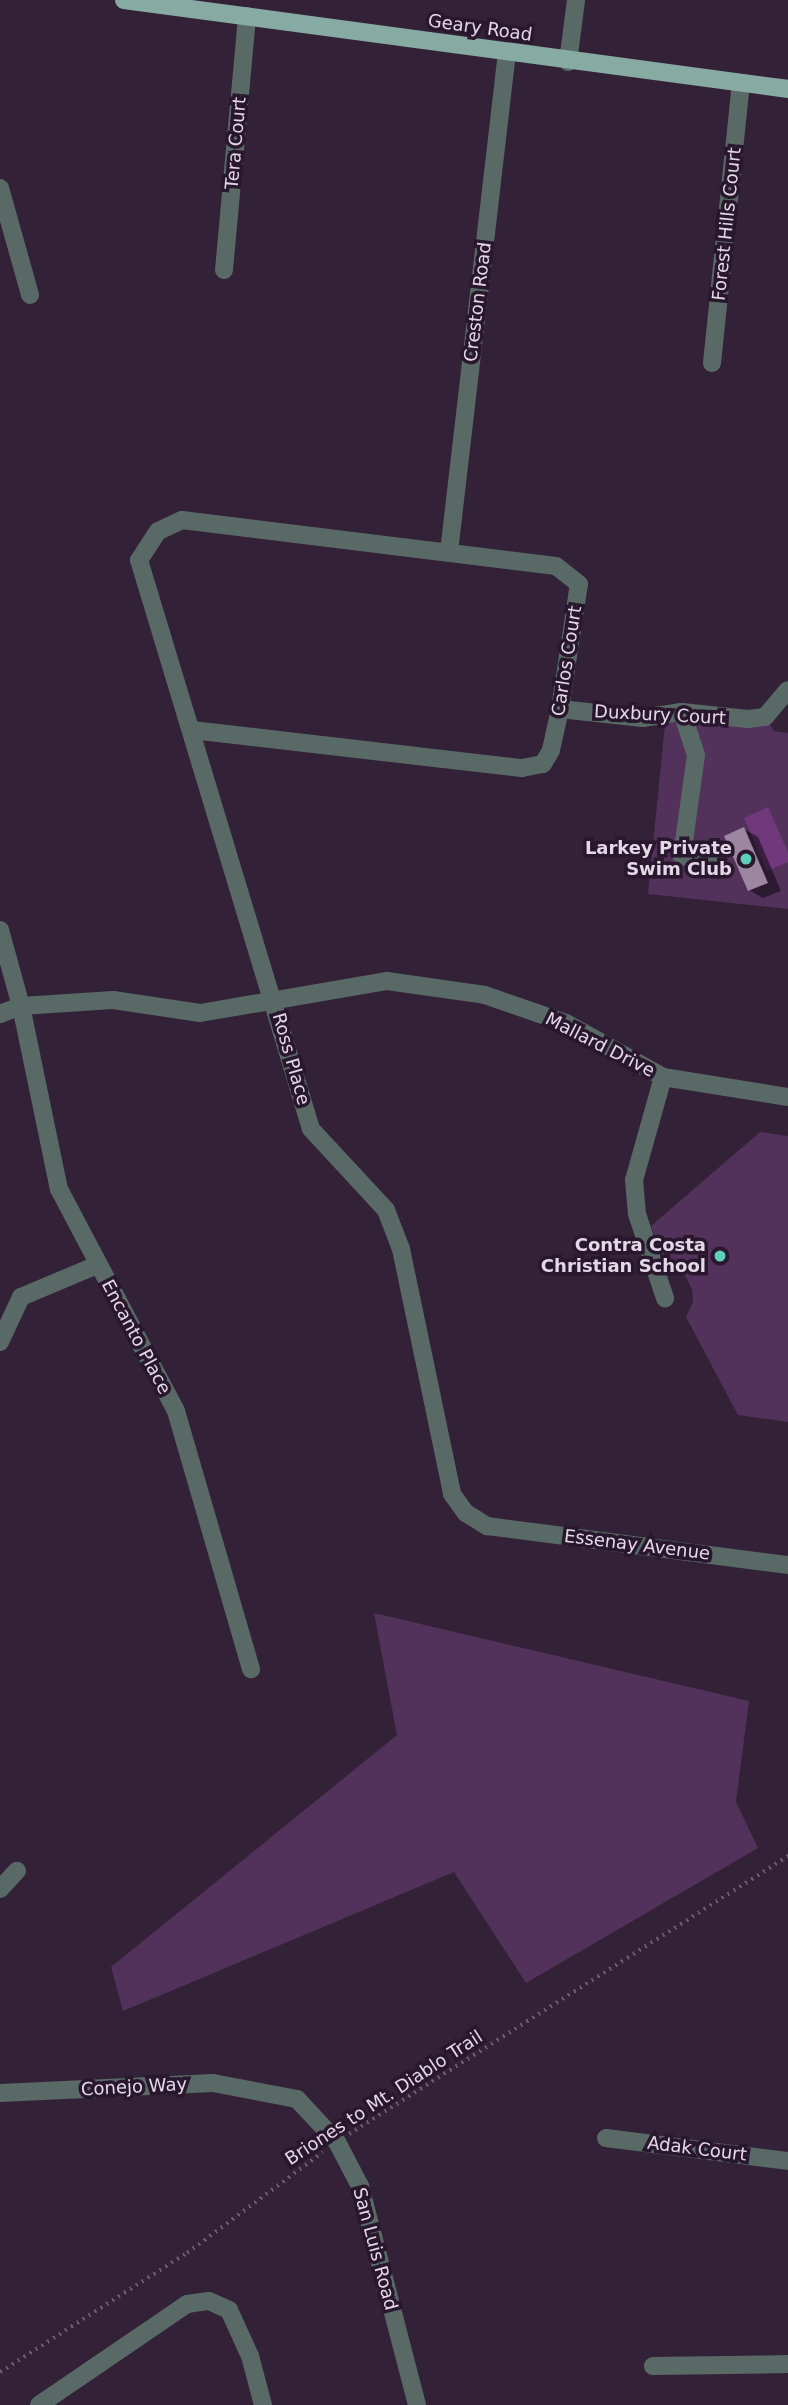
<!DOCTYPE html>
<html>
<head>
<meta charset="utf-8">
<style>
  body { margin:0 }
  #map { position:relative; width:788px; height:2405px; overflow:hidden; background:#332138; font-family:"DejaVu Sans",sans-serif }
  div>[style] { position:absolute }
  .green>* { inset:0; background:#52325a }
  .water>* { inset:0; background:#6f397c }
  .shadow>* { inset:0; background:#0007 }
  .building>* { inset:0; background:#9c86a1 }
  .path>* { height:3.5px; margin-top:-1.75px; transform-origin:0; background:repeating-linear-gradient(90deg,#6b5b70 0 2px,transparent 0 7px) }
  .minor>* { height:18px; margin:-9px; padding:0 9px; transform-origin:9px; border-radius:9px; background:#596a66 }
  .major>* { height:18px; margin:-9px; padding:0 9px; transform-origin:9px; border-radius:9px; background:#87aba3 }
  .dots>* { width:19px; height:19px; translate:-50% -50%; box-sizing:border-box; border:4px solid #29172d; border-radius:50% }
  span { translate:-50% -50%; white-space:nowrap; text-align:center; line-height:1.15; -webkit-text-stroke:7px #29172d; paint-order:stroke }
  .street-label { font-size:18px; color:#e4d8e7 }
  .poi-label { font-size:18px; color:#e4d8e7; font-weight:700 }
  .right { translate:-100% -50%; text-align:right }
</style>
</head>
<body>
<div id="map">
  <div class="green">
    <i style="clip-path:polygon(666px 715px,765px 717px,774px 731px,788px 733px,788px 909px,648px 894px)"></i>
    <i style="clip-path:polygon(760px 1132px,788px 1136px,788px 1422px,738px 1415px,686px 1317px,693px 1302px,692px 1289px,686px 1277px,662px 1256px,651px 1226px)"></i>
    <i style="clip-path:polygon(374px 1613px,749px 1701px,736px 1802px,758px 1848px,526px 1983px,454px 1872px,123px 2011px,111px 1967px,397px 1735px)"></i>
  </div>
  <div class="water">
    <i style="clip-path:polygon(768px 807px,788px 852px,788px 862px,767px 871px,744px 818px)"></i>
  </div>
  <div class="shadow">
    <i style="clip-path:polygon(744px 829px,758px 837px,781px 891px,763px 898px,749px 890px)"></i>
  </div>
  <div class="building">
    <i style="clip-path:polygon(744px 827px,768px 883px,748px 891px,724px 836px)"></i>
  </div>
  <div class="path">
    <i style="left:349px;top:2134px;width:520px;rotate:-32.34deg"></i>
    <i style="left:0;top:2372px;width:222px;rotate:-32.5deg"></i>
    <i style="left:187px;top:2253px;width:169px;rotate:-36.6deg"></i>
  </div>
  <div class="minor">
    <i style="left:568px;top:62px;width:63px;rotate:-82.6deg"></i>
    <i style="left:0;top:188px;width:111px;rotate:74.3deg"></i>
    <i style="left:224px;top:270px;width:255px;rotate:-84.8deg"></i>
    <i style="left:712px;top:363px;width:281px;rotate:-84.1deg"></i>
    <i style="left:449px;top:552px;width:503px;rotate:-83.38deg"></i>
    <i style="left:560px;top:709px;width:83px;rotate:6.2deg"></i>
    <i style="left:643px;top:718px;width:39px;rotate:-9deg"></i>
    <i style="left:682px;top:712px;width:66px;rotate:6.1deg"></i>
    <i style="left:748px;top:719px;width:17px;rotate:-7deg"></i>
    <i style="left:765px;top:717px;width:35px;rotate:-50deg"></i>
    <i style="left:682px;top:712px;width:45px;rotate:72deg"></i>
    <i style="left:696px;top:755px;width:102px;rotate:97.9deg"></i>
    <i style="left:682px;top:856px;width:32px;rotate:5deg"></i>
    <i style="left:192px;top:730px;width:332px;rotate:6.6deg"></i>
    <i style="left:522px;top:768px;width:21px;rotate:-11deg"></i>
    <i style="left:543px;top:764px;width:16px;rotate:-60deg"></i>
    <i style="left:551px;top:750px;width:42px;rotate:-77.6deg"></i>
    <i style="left:560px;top:709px;width:126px;rotate:-81.4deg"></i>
    <i style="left:579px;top:584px;width:29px;rotate:-142deg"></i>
    <i style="left:556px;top:566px;width:377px;rotate:-173deg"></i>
    <i style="left:182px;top:520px;width:26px;rotate:155deg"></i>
    <i style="left:158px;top:531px;width:35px;rotate:123deg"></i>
    <i style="left:139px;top:560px;width:594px;rotate:73.18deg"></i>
    <i style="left:311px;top:1129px;width:110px;rotate:47.2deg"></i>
    <i style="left:386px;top:1210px;width:42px;rotate:69deg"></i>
    <i style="left:401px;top:1249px;width:250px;rotate:78.2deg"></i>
    <i style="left:452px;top:1494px;width:24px;rotate:54deg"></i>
    <i style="left:466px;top:1513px;width:25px;rotate:32deg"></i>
    <i style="left:487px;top:1526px;width:304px;rotate:7.4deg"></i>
    <i style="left:0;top:930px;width:79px;rotate:74.6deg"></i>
    <i style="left:21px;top:1006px;width:187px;rotate:78.3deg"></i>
    <i style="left:59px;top:1189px;width:251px;rotate:62.2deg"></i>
    <i style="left:176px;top:1411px;width:269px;rotate:73.8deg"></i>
    <i style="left:0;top:1014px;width:22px;rotate:-21deg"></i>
    <i style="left:21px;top:1006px;width:92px;rotate:-3.7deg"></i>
    <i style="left:113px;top:1000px;width:88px;rotate:8.5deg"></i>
    <i style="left:200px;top:1013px;width:190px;rotate:-9.7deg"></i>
    <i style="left:387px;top:981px;width:99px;rotate:8.1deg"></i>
    <i style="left:485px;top:995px;width:86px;rotate:19.1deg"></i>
    <i style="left:566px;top:1023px;width:111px;rotate:29.1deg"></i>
    <i style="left:663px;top:1077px;width:127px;rotate:9.1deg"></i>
    <i style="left:663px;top:1077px;width:107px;rotate:105.7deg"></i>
    <i style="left:634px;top:1180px;width:34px;rotate:85deg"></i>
    <i style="left:637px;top:1214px;width:89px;rotate:71.6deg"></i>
    <i style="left:0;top:1342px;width:50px;rotate:-65deg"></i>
    <i style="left:21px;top:1297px;width:82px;rotate:-22.8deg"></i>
    <i style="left:0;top:1889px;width:25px;rotate:-47deg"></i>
    <i style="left:0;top:2093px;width:213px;rotate:-2.7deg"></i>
    <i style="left:213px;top:2083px;width:86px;rotate:10.8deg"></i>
    <i style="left:297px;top:2099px;width:59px;rotate:47.1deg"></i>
    <i style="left:337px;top:2142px;width:50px;rotate:62.4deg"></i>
    <i style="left:360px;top:2186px;width:226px;rotate:75.4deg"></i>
    <i style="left:606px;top:2138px;width:183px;rotate:7.2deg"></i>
    <i style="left:653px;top:2366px;width:135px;rotate:-0.8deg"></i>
    <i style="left:39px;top:2405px;width:179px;rotate:-34.3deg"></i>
    <i style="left:187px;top:2304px;width:22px;rotate:-8deg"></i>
    <i style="left:209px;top:2301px;width:22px;rotate:24deg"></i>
    <i style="left:229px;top:2310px;width:51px;rotate:65.5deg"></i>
    <i style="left:250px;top:2356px;width:51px;rotate:75.1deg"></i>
  </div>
  <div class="major">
    <i style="left:124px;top:0;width:670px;rotate:7.63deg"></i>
  </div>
  <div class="dots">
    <i style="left:746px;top:859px;background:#5cceba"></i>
    <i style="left:720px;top:1256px;background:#5cceba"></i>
  </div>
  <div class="street-label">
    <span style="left:480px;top:28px;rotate:8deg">Geary Road</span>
    <span style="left:236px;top:143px;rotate:-85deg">Tera Court</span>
    <span style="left:727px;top:224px;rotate:-84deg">Forest Hills Court</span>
    <span style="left:478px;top:302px;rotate:-83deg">Creston Road</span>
    <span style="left:567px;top:661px;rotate:-81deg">Carlos Court</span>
    <span style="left:660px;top:715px;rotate:3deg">Duxbury Court</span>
    <span style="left:600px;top:1045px;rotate:27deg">Mallard Drive</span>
    <span style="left:291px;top:1059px;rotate:74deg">Ross Place</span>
    <span style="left:136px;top:1337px;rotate:62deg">Encanto Place</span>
    <span style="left:637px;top:1545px;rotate:7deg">Essenay Avenue</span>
    <span style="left:134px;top:2087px;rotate:-3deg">Conejo Way</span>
    <span style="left:384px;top:2098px;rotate:-33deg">Briones to Mt. Diablo Trail</span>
    <span style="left:697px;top:2149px;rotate:7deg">Adak Court</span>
    <span style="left:375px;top:2249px;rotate:75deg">San Luis Road</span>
  </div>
  <div class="poi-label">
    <span class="right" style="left:732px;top:859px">Larkey Private<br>Swim Club</span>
    <span class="right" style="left:706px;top:1256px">Contra Costa<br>Christian School</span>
  </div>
</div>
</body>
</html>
